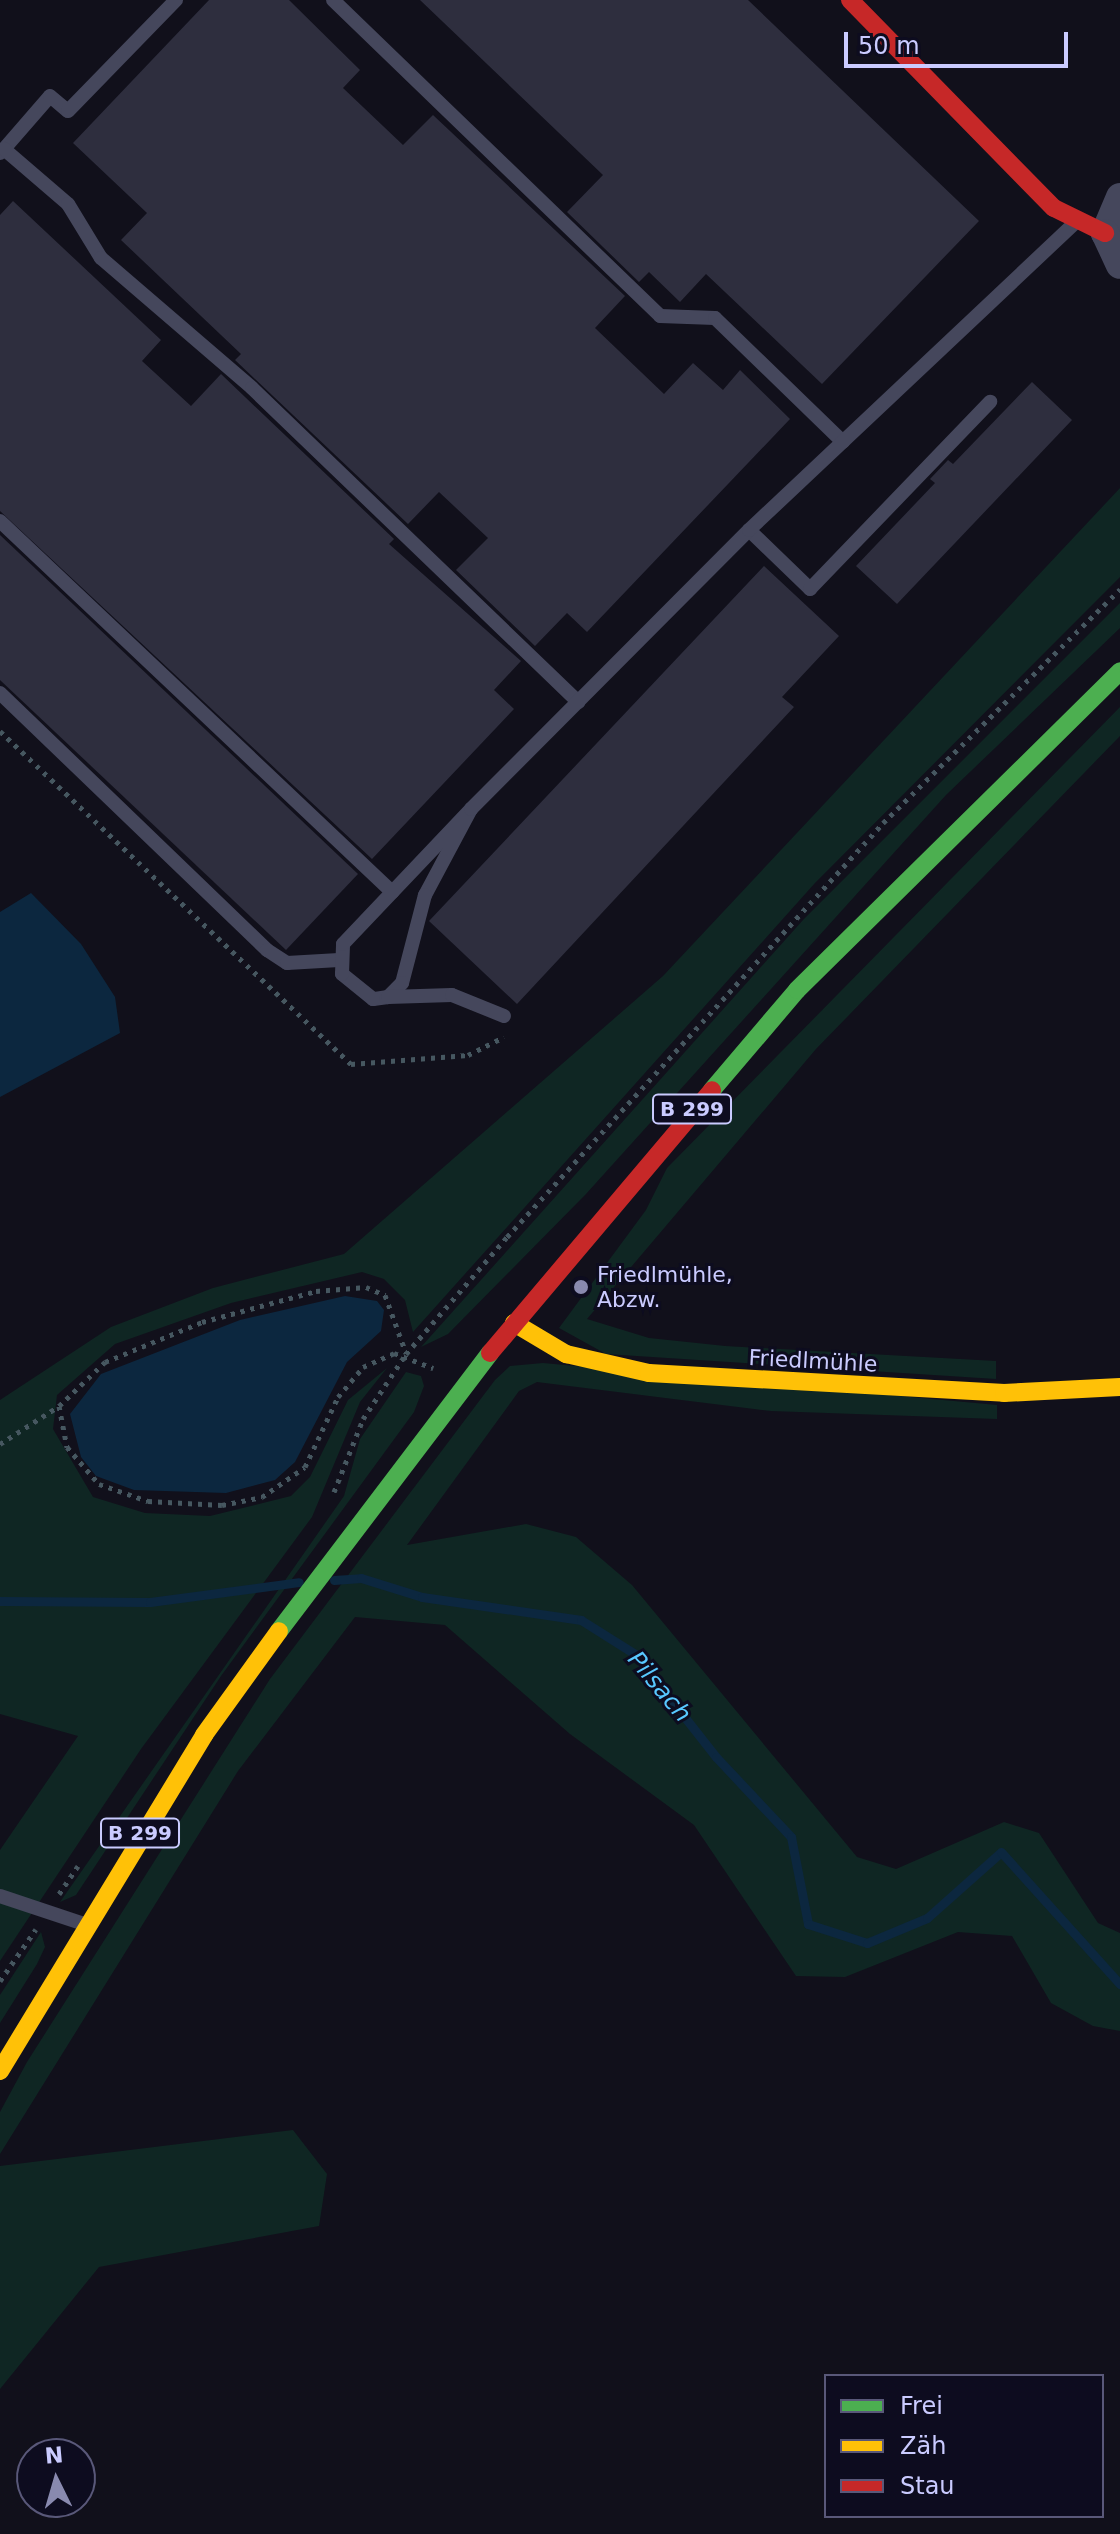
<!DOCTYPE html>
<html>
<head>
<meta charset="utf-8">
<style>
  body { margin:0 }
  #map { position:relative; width:1120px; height:2534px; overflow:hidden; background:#11101b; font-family:"DejaVu Sans",sans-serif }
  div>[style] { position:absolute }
  .green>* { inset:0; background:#0f2623 }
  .water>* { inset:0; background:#0c273f }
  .stream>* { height:9px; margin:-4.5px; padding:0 4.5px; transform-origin:4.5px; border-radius:4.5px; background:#0c273f }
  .building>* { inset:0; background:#2e2e3e }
  .path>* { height:5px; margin-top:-2.5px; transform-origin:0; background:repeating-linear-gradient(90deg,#465760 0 4px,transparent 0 10px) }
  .lane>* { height:14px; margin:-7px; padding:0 7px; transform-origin:7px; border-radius:7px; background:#45475c }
  .street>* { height:28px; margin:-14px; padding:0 14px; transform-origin:14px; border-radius:14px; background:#45475c }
  .fast>* { height:18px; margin:-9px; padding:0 9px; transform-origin:9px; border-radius:9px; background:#4caf50 }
  .slow>* { height:18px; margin:-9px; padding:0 9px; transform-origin:9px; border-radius:9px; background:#ffc107 }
  .jam>* { height:18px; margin:-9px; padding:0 9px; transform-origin:9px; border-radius:9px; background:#c62828 }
  .dots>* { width:22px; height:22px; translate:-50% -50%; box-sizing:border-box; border:4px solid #0d0c1f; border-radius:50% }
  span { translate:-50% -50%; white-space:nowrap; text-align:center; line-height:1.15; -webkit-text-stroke:6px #0d0c1f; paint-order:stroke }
  .shield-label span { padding:2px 6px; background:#0d0c1f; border:2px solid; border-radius:6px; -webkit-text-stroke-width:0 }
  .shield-label { font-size:20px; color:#cacbff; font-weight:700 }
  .poi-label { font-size:22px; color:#cacbff }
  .left { translate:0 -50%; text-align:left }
  .street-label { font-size:22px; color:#cacbff }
  .water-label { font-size:24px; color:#58c8ff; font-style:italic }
  .legend { position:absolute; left:824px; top:2374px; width:280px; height:144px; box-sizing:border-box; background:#0d0c1f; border:2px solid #595879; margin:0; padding:10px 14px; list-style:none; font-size:24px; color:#cacbff }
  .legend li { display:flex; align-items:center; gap:16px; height:40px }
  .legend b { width:40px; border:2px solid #595879 }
  .north { position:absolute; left:16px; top:2438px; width:80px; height:80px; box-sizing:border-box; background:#0d0c1f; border:2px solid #595879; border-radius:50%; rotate:355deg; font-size:22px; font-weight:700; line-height:32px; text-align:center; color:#cacbff }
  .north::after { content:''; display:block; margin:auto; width:28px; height:36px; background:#898aaf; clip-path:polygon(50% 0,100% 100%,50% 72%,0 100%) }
  .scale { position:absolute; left:844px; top:32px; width:224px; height:36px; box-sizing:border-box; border:4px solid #cacbff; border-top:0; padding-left:10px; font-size:24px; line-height:28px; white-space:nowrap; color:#cacbff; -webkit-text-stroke:6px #0d0c1f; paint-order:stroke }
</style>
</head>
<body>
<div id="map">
  <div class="green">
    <i style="clip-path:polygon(1120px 488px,1120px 577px,815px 883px,413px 1332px,405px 1300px,384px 1279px,362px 1272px,231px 1303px,115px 1344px,57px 1395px,53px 1429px,93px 1497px,145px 1513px,210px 1516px,291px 1496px,310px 1477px,348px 1400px,387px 1368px,360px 1402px,312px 1517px,141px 1749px,0 1961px,0 1850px,78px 1736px,0 1714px,0 1400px,111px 1327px,213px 1288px,344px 1254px,663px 976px)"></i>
    <i style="clip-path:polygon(1120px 603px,1120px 628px,946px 795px,586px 1194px,448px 1334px,421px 1347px,803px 920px)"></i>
    <i style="clip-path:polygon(1120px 707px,1120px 736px,816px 1049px,587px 1319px,649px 1338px,725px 1346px,996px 1361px,996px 1379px,606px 1354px,559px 1328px,646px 1210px,667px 1168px)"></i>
    <i style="clip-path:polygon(543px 1363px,997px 1405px,997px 1419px,771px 1411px,537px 1382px,519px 1391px,407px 1545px,526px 1524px,576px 1537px,632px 1585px,857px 1857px,896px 1869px,1004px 1822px,1039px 1833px,1098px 1923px,1120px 1933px,1120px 2031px,1093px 2026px,1051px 2003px,1012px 1936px,958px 1932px,845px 1977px,796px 1976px,694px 1825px,570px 1734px,445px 1625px,355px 1617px,238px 1771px,0 2154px,0 2112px,27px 2062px,270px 1679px,495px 1380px,510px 1366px)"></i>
    <i style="clip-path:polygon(406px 1372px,421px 1376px,424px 1386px,414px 1412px,221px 1676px,76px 1895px,60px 1902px,344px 1496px,360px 1439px)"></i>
    <i style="clip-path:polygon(41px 1932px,45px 1947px,37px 1964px,0 2023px,0 1995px)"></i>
    <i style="clip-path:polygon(293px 2130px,327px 2174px,319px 2226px,99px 2267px,0 2389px,0 2166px)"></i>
  </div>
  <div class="water">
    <i style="clip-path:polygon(31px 893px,81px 944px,115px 997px,120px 1033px,0 1097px,0 912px)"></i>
    <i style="clip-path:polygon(345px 1296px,377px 1301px,384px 1310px,381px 1331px,347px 1362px,295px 1462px,275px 1480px,226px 1493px,134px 1490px,96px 1476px,81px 1457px,70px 1414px,101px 1374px,240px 1320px)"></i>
  </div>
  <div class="stream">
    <i style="left:334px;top:1580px;width:27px;rotate:-4deg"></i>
    <i style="left:361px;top:1578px;width:64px;rotate:17.3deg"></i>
    <i style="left:422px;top:1597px;width:161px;rotate:8.2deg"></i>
    <i style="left:581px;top:1620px;width:64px;rotate:32.2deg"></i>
    <i style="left:635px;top:1654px;width:131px;rotate:51.8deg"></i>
    <i style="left:716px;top:1757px;width:110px;rotate:46.8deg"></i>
    <i style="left:791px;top:1837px;width:89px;rotate:78.9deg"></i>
    <i style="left:808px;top:1924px;width:62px;rotate:17.9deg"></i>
    <i style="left:867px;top:1943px;width:65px;rotate:-22.6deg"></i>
    <i style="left:927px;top:1918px;width:99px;rotate:-41.7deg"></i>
    <i style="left:1001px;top:1852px;width:178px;rotate:48deg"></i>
    <i style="left:0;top:1601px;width:150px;rotate:0.4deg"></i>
    <i style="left:150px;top:1602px;width:150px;rotate:-7.6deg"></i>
  </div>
  <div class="building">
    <i style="clip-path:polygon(209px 0,289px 0,360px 70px,343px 88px,403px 145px,433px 115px,625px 296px,595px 328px,664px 394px,693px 363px,723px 390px,740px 370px,790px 419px,587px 632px,567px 613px,535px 646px,456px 570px,488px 538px,439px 492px,408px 524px,235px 360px,241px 354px,121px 240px,147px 213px,73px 143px)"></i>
    <i style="clip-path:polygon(420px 0,748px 0,979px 221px,822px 384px,706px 274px,680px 302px,649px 272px,639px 282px,567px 212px,603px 175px)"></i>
    <i style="clip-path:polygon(13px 201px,161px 340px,142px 361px,191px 406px,221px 374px,394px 539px,389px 544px,521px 661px,494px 690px,514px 709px,372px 859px,0 511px,0 215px)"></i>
    <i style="clip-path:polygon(1032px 382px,1072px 420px,897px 604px,856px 566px,935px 483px,930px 479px,948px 460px,953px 464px)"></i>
    <i style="clip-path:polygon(0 535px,358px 874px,286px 950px,0 680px)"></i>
    <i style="clip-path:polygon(764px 566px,839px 636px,782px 697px,794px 707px,517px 1004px,429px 921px)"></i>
  </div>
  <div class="path">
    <i style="left:0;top:731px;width:484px;rotate:43.5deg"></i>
    <i style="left:351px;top:1064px;width:117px;rotate:-4.4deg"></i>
    <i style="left:468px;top:1055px;width:40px;rotate:-26.6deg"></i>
    <i style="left:59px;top:1406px;width:42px;rotate:79deg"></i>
    <i style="left:67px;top:1447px;width:49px;rotate:49.1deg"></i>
    <i style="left:99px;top:1484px;width:52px;rotate:19.1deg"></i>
    <i style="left:148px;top:1501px;width:74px;rotate:3.1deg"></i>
    <i style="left:222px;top:1505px;width:41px;rotate:-11.3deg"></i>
    <i style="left:262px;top:1497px;width:52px;rotate:-34.9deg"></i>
    <i style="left:305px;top:1467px;width:77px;rotate:-64.8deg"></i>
    <i style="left:338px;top:1397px;width:39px;rotate:-50deg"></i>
    <i style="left:363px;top:1367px;width:34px;rotate:-24deg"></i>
    <i style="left:394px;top:1353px;width:42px;rotate:21deg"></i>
    <i style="left:0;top:1444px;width:70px;rotate:-32.8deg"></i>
    <i style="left:59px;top:1406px;width:64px;rotate:-43.7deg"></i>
    <i style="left:105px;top:1362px;width:105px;rotate:-22.4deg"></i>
    <i style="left:202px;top:1322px;width:118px;rotate:-15.2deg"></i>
    <i style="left:316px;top:1291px;width:50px;rotate:-4.6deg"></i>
    <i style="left:366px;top:1287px;width:21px;rotate:23deg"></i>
    <i style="left:385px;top:1295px;width:62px;rotate:70.1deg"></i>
    <i style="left:334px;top:1492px;width:79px;rotate:-68.3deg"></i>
    <i style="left:363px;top:1419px;width:78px;rotate:-56.5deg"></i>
    <i style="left:406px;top:1354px;width:155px;rotate:-49.2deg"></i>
    <i style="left:507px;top:1237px;width:559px;rotate:-47.75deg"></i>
    <i style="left:883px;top:823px;width:333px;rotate:-44.6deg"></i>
    <i style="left:59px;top:1894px;width:34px;rotate:-56deg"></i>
    <i style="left:0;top:1981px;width:63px;rotate:-55.3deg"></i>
  </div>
  <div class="lane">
    <i style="left:333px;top:0;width:455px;rotate:44deg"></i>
    <i style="left:660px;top:316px;width:55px;rotate:2.1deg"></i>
    <i style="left:715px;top:318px;width:178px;rotate:44.1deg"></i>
    <i style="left:4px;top:149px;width:70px;rotate:-49deg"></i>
    <i style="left:50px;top:96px;width:23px;rotate:40deg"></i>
    <i style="left:68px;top:111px;width:155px;rotate:-45.8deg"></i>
    <i style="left:0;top:153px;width:6px;rotate:-45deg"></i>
    <i style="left:4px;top:149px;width:84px;rotate:40.7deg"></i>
    <i style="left:68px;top:204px;width:63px;rotate:58.6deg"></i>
    <i style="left:101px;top:258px;width:199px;rotate:40.7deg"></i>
    <i style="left:252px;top:388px;width:453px;rotate:43.9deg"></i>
    <i style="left:0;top:521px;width:540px;rotate:43.42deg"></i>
    <i style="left:749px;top:530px;width:85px;rotate:44deg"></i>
    <i style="left:810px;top:589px;width:260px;rotate:-46.1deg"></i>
    <i style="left:0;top:693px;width:371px;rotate:43.9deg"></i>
    <i style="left:267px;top:950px;width:24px;rotate:33deg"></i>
    <i style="left:287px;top:963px;width:52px;rotate:-3.3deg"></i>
    <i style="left:471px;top:809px;width:98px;rotate:118.1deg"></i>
    <i style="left:425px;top:895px;width:91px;rotate:104.6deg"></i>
    <i style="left:402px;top:983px;width:20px;rotate:135deg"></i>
    <i style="left:388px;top:997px;width:15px;rotate:172deg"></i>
    <i style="left:373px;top:999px;width:40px;rotate:-141deg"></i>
    <i style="left:342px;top:974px;width:30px;rotate:-88deg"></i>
    <i style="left:343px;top:944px;width:186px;rotate:-46.5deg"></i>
    <i style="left:471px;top:809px;width:394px;rotate:-45.1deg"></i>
    <i style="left:749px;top:530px;width:446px;rotate:-43.3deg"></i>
    <i style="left:388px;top:997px;width:64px;rotate:-1.8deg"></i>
    <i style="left:452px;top:995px;width:56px;rotate:22deg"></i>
    <i style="left:0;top:1896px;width:89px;rotate:18.4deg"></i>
  </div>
  <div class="street">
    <i style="left:1120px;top:197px;width:39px;rotate:113deg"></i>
    <i style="left:1105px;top:233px;width:35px;rotate:65deg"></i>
  </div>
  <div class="fast">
    <i style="left:712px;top:1090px;width:131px;rotate:-49.6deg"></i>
    <i style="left:797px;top:990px;width:454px;rotate:-44.6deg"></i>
    <i style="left:279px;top:1631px;width:349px;rotate:-52.8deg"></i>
  </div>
  <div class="slow">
    <i style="left:514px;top:1323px;width:61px;rotate:30.8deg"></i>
    <i style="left:566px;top:1354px;width:85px;rotate:12.9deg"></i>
    <i style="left:649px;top:1373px;width:356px;rotate:3.2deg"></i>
    <i style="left:1004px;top:1393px;width:116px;rotate:-3deg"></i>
    <i style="left:0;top:2071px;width:393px;rotate:-58.7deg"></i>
    <i style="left:204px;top:1735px;width:128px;rotate:-54.2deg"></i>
  </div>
  <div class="jam">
    <i style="left:850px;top:0;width:291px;rotate:45.6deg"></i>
    <i style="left:1054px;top:208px;width:57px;rotate:26.1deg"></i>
    <i style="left:490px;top:1353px;width:344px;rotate:-49.8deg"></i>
  </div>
  <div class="dots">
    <i style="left:581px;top:1287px;background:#898aaf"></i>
  </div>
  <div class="shield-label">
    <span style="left:692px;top:1109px">B 299</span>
    <span style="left:140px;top:1833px">B 299</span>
  </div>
  <div class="poi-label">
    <span class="left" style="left:597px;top:1287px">Friedlmühle,<br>Abzw.</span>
  </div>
  <div class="street-label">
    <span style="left:813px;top:1361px;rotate:3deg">Friedlmühle</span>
  </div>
  <div class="water-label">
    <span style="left:659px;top:1687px;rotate:50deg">Pilsach</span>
  </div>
  <ul class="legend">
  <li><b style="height:10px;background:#4caf50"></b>Frei</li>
  <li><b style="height:10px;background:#ffc107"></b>Zäh</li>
  <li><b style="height:10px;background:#c62828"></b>Stau</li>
  </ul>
  <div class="north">N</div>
  <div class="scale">50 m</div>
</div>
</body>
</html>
